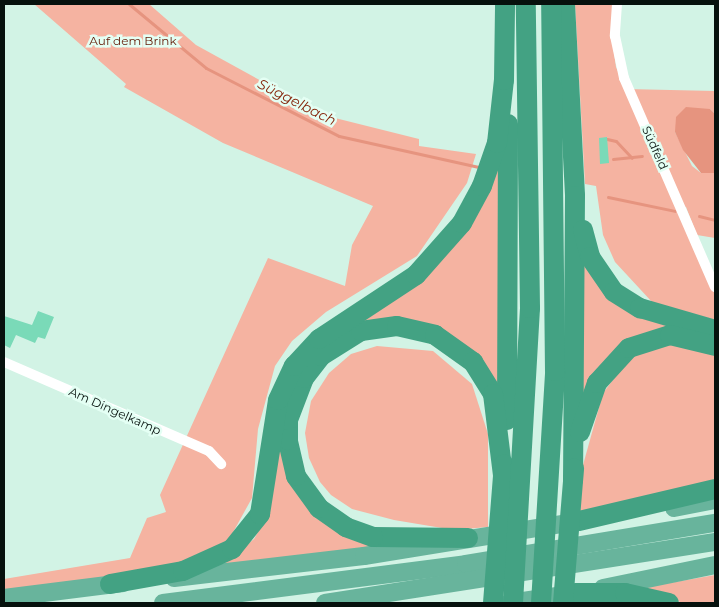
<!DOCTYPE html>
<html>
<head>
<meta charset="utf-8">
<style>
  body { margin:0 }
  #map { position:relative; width:719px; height:607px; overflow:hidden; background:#d2f3e5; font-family:Montserrat,sans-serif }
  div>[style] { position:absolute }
  .green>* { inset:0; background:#f5b3a1 }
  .water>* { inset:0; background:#e6947f }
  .stream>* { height:3px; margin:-1.5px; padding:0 1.5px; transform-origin:1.5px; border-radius:1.5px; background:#e6947f }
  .building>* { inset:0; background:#7adab8 }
  .minor>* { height:10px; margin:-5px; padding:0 5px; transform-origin:5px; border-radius:5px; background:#fff }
  .trunk>* { height:18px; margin:-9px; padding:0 9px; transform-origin:9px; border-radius:9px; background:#68b49c }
  .motorway>* { height:20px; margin:-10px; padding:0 10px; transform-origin:10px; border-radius:10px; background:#43a283 }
  span { translate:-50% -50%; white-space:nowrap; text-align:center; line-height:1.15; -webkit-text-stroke:5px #e4fff4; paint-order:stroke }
  .park-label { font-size:12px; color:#631b07 }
  .street-label { font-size:12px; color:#06110d }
  .water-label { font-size:14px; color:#87280e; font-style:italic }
  .frame { position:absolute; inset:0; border:5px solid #06110d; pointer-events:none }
</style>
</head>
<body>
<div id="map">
  <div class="green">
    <i style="clip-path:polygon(34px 4px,149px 4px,196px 45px,323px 115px,419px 139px,419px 146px,476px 154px,467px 183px,417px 256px,326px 312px,292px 341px,275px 366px,258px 429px,252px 498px,226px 545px,179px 567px,4px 591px,4px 579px,130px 558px,147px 518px,166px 512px,160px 495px,268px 258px,345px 286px,352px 245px,373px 206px,223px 143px,124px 87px,126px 84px)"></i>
    <i style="clip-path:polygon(575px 4px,614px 4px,612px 38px,616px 67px,626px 89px,715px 91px,715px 114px,710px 109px,675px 132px,692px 166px,701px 173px,715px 173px,715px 238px,697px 235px,686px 207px,680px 206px,715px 292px,715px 320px,652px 302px,615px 262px,603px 235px,596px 186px,585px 184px)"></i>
    <i style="clip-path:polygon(500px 153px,500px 391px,406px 322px,305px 365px,287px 466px,375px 546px,223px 565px,254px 539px,265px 520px,280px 421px,303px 363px,410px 289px)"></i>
    <i style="clip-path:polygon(584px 259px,591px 271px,689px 327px,657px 330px,582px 403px)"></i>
    <i style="clip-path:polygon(670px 342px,715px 355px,715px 480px,580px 513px,583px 465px,603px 393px,628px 360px,649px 347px)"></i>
    <i style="clip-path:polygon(377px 346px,433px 351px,472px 384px,488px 434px,488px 527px,454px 530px,394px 520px,352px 509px,331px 495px,320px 482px,309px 458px,305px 433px,311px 401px,329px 373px,351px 354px)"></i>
    <i style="clip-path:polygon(715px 575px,715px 603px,683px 603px,641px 588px)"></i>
  </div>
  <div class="water">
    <i style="clip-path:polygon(686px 107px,710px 109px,715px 114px,715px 173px,701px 173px,683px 150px,675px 132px,676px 117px)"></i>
  </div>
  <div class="stream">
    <i style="left:129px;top:4px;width:100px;rotate:39.7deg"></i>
    <i style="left:206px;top:68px;width:149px;rotate:27.1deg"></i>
    <i style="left:339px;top:136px;width:143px;rotate:12.5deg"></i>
    <i style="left:607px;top:139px;width:9px;rotate:13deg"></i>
    <i style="left:616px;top:141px;width:23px;rotate:47deg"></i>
    <i style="left:613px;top:159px;width:29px;rotate:-6deg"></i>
    <i style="left:608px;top:197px;width:68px;rotate:11.8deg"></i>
    <i style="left:699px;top:216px;width:16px;rotate:14deg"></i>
  </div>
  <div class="building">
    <i style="clip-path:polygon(607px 137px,609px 163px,600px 164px,599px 138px)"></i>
    <i style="clip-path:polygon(38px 311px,54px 317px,45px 339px,38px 337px,35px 343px,16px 335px,10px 348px,4px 345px,4px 316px,32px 325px)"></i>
  </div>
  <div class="minor">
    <i style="left:617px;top:4px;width:32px;rotate:94deg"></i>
    <i style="left:615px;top:36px;width:43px;rotate:77.9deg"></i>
    <i style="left:624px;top:78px;width:228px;rotate:66.5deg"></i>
    <i style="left:4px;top:362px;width:223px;rotate:23.5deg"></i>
    <i style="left:209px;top:451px;width:18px;rotate:47deg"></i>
  </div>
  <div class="trunk">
    <i style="left:674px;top:508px;width:42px;rotate:-11deg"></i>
    <i style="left:174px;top:578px;width:191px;rotate:-6.6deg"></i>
    <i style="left:364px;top:556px;width:220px;rotate:-9.2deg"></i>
    <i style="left:603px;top:588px;width:114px;rotate:-11.6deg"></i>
    <i style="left:4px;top:598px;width:120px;rotate:-7.2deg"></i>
    <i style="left:163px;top:603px;width:305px;rotate:-7.3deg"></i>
    <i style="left:466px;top:564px;width:252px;rotate:-9.4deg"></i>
    <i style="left:325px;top:603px;width:395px;rotate:-8.9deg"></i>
    <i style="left:509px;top:603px;width:69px;rotate:-8.4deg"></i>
  </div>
  <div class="motorway">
    <i style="left:565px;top:4px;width:192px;rotate:87deg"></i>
    <i style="left:575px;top:196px;width:284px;rotate:90.4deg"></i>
    <i style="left:583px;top:230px;width:28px;rotate:75deg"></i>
    <i style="left:590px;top:257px;width:42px;rotate:55.6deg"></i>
    <i style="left:614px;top:292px;width:31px;rotate:32deg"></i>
    <i style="left:640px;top:308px;width:78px;rotate:16.3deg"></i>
    <i style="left:507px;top:420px;width:296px;rotate:-89.8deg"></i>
    <i style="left:580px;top:432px;width:52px;rotate:-70.9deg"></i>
    <i style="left:597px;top:383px;width:47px;rotate:-47.6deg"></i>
    <i style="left:629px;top:348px;width:43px;rotate:-17.6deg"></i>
    <i style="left:670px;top:335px;width:46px;rotate:13.7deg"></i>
    <i style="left:579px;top:521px;width:140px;rotate:-13.2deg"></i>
    <i style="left:468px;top:538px;width:95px;rotate:-179.4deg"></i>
    <i style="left:373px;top:537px;width:29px;rotate:-160deg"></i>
    <i style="left:346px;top:527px;width:33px;rotate:-145deg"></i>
    <i style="left:319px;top:508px;width:39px;rotate:-126deg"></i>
    <i style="left:296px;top:476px;width:37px;rotate:-103deg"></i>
    <i style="left:288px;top:440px;width:20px;rotate:-90deg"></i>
    <i style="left:288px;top:420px;width:45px;rotate:-69.1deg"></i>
    <i style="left:304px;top:378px;width:28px;rotate:-52deg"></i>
    <i style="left:321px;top:356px;width:47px;rotate:-32deg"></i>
    <i style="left:361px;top:331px;width:36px;rotate:-8deg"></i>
    <i style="left:397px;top:326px;width:39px;rotate:13deg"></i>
    <i style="left:435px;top:335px;width:47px;rotate:35.4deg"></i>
    <i style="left:473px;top:362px;width:38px;rotate:58deg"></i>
    <i style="left:493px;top:394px;width:82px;rotate:83deg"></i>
    <i style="left:110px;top:584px;width:74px;rotate:-10.1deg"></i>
    <i style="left:183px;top:571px;width:54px;rotate:-24.2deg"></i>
    <i style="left:232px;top:549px;width:45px;rotate:-51.3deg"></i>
    <i style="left:260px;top:514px;width:115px;rotate:-81deg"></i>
    <i style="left:278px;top:400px;width:38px;rotate:-65deg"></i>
    <i style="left:294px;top:366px;width:37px;rotate:-47deg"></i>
    <i style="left:319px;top:339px;width:116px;rotate:-33.4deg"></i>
    <i style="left:416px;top:275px;width:69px;rotate:-48.5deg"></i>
    <i style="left:462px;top:223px;width:42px;rotate:-61.6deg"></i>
    <i style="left:482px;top:186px;width:46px;rotate:-70.8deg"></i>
    <i style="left:497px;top:143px;width:63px;rotate:-83.7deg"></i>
    <i style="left:504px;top:80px;width:76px;rotate:-89.2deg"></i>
    <i style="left:575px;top:593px;width:50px"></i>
    <i style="left:625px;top:593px;width:45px;rotate:12.8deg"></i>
    <i style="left:493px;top:603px;width:139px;rotate:-85.5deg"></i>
    <i style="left:513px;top:603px;width:295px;rotate:-86.7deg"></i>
    <i style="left:530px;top:308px;width:304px;rotate:-90.8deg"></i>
    <i style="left:541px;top:603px;width:232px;rotate:-86.5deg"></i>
    <i style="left:555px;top:371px;width:367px;rotate:-90.6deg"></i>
    <i style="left:563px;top:603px;width:135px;rotate:-85.3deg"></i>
  </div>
  <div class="park-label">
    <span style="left:133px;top:41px">Auf dem Brink</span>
  </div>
  <div class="street-label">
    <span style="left:655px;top:148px;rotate:66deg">Südfeld</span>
    <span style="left:115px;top:411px;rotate:24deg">Am Dingelkamp</span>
  </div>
  <div class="water-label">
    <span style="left:297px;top:102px;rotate:27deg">Süggelbach</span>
  </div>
  <div class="frame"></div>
</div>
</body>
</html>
